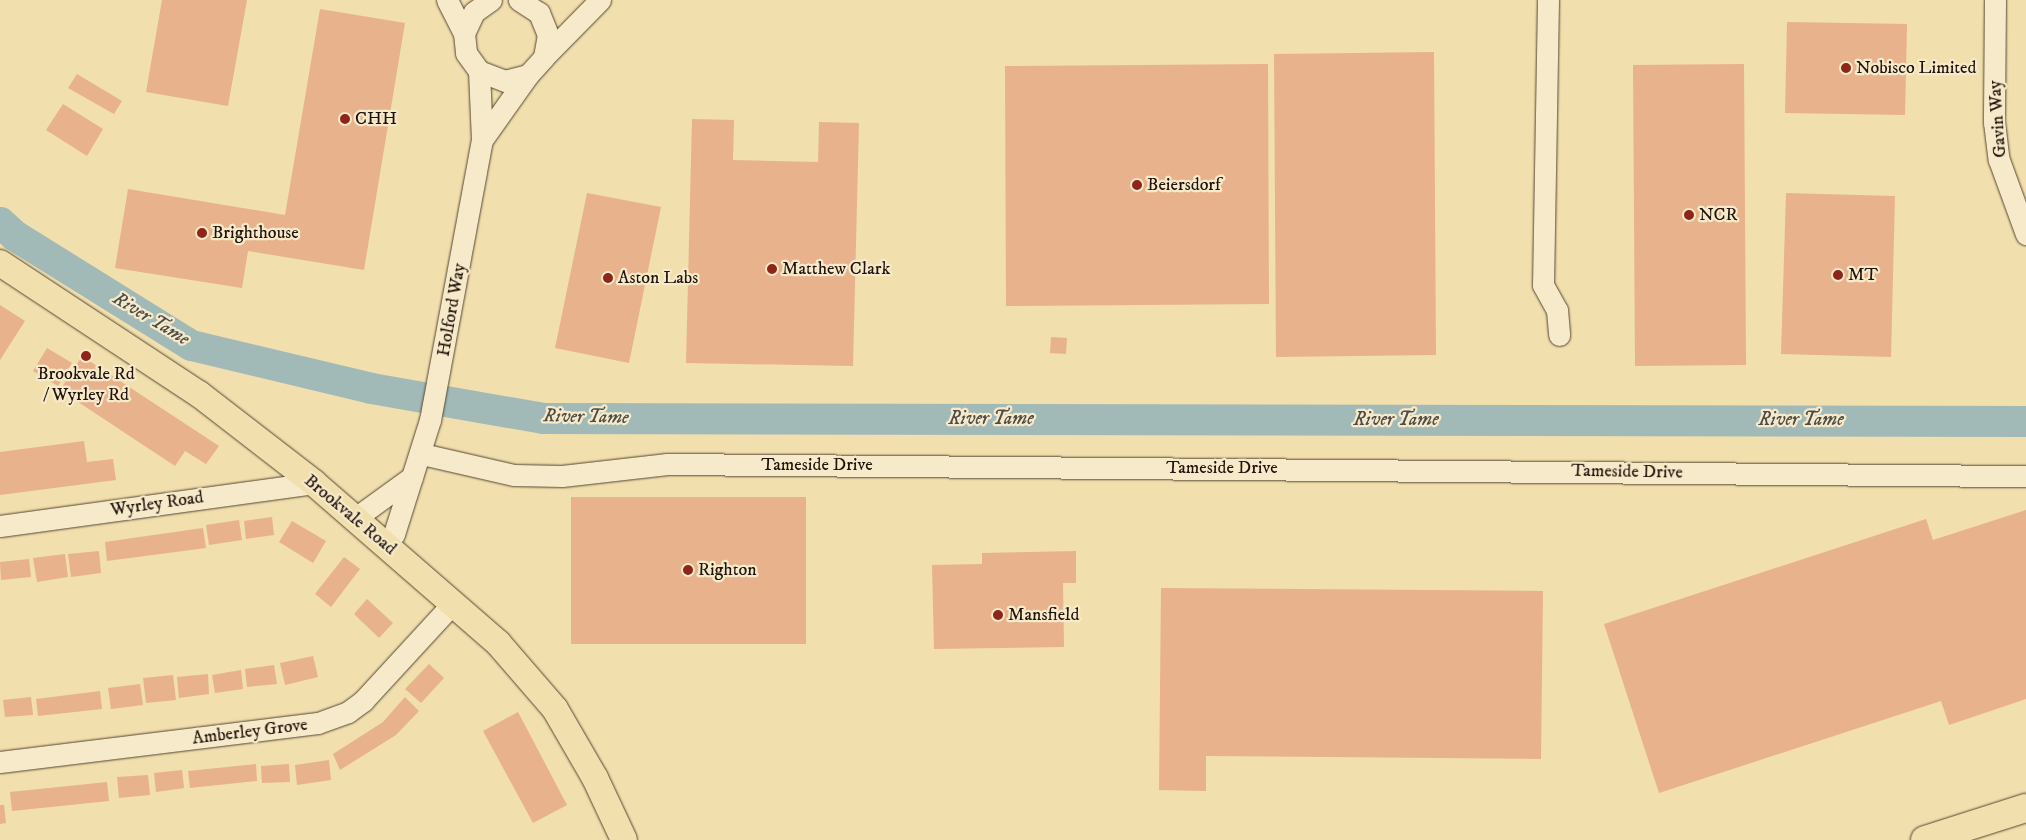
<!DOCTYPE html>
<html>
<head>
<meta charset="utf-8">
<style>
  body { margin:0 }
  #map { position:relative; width:2026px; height:840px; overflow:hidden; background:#f1dfad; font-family:"IM FELL DW Pica",serif }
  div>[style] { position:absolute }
  .river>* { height:31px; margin:-15.5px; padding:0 15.5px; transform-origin:15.5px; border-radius:15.5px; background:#a1b9b7 }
  .building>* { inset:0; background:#e8b28c }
  .roads { filter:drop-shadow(0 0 1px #554534) drop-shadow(0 0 1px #554534) }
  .minor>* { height:21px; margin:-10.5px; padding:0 10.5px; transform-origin:10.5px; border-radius:10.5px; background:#f6eaca }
  .major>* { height:26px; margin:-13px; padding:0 13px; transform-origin:13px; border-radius:13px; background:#f1dfad }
  .highway>* { height:28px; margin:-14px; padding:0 14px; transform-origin:14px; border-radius:14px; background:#f1dfad }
  .dots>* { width:14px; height:14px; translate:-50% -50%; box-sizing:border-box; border:2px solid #f6eaca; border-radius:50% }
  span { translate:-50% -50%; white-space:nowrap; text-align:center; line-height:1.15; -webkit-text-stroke:4.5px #f6eaca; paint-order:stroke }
  .poi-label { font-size:18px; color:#21120b }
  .left { translate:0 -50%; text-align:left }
  .street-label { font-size:18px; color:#21120b }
  .water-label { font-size:19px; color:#4e4c47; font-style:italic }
</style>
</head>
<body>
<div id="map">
  <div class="river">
    <i style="left:0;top:222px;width:19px;rotate:43deg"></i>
    <i style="left:14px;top:235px;width:208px;rotate:31.9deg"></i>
    <i style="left:191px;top:345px;width:185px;rotate:13.4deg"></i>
    <i style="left:371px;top:388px;width:175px;rotate:9.9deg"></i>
    <i style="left:543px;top:418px;width:1483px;rotate:0.12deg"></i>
  </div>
  <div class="building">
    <i style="clip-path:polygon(162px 0,247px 0,228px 106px,146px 92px)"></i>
    <i style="clip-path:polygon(320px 9px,405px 23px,364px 270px,248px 251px,242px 288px,115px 268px,128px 189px,285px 215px)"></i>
    <i style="clip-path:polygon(1787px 22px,1907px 24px,1905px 115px,1785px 113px)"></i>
    <i style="clip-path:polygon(1434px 52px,1436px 355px,1276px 357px,1274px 54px)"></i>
    <i style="clip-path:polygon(1268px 64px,1269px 304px,1006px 306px,1005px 66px)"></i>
    <i style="clip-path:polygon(1744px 64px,1746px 365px,1635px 366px,1633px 65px)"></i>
    <i style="clip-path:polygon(77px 74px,122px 101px,114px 114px,68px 88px)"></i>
    <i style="clip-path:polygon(63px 104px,103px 129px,87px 156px,46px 130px)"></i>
    <i style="clip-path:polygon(692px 119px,734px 120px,733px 160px,818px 162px,819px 122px,859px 123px,853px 366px,686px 363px)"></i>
    <i style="clip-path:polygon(587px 193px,661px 207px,629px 363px,555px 348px)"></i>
    <i style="clip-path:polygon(1786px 193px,1895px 196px,1891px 357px,1781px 354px)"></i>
    <i style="clip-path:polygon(0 305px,25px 321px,0 360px)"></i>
    <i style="clip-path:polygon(1051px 337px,1067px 338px,1066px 354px,1050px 353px)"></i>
    <i style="clip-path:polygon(47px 348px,72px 363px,58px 386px,33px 371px)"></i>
    <i style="clip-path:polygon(82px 356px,219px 446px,206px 464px,185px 451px,175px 466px,60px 390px)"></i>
    <i style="clip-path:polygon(84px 441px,87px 462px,113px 459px,116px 480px,0 495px,0 452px)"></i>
    <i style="clip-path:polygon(571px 497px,806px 497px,806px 644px,571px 644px)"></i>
    <i style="clip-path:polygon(2026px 510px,2026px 699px,1949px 725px,1941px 701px,1659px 793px,1604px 624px,1926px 519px,1933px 540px)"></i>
    <i style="clip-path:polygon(272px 517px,274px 535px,246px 539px,244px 521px)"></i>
    <i style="clip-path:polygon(239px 520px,242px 540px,209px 545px,206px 525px)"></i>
    <i style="clip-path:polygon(292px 521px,326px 541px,313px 563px,279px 542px)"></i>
    <i style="clip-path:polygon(203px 528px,206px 548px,107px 561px,105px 542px)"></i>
    <i style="clip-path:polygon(99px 551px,101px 573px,71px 577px,68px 554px)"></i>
    <i style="clip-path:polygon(1076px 551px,1076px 583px,1063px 583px,1064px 647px,934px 649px,932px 565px,982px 564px,982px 553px)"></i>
    <i style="clip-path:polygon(65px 554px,68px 577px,37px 582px,33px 558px)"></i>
    <i style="clip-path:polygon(344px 557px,360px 569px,331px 607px,315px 594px)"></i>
    <i style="clip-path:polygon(29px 559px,31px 577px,1px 580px,0 562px)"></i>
    <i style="clip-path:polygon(1161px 588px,1543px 591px,1541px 759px,1206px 756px,1206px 791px,1159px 790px)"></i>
    <i style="clip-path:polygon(367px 599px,393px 623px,379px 638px,354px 614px)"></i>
    <i style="clip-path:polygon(313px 656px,318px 677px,285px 685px,280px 663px)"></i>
    <i style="clip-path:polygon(429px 664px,444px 678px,421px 703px,405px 689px)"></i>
    <i style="clip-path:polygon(274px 665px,277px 684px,247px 687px,245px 669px)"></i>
    <i style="clip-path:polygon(241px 670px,243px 689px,215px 693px,212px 675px)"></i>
    <i style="clip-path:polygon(208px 674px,209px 694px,179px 698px,177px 677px)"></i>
    <i style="clip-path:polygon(173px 675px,176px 700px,146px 703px,143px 678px)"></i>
    <i style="clip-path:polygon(140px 684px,143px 705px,111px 709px,108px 688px)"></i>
    <i style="clip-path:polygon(100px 691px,102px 709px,38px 716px,36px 699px)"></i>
    <i style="clip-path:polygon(31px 697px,33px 715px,5px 717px,3px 700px)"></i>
    <i style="clip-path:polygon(405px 697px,419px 711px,396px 735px,340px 770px,333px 754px,383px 722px)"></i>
    <i style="clip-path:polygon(518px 712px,567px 805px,533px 823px,483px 731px)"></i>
    <i style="clip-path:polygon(329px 760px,331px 780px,297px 785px,295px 765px)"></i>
    <i style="clip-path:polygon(256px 764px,257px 781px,190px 788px,188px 771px)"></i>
    <i style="clip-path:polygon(289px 764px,290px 782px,262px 783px,261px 766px)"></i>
    <i style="clip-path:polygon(182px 770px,184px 788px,156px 792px,154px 773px)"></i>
    <i style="clip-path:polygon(148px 775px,150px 795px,119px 798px,117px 777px)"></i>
    <i style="clip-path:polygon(107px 782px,109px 801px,12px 811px,10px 792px)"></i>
    <i style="clip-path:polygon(0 805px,4px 805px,6px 823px,0 824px)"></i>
  </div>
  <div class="roads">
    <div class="minor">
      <i style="left:447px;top:0;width:37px;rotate:63deg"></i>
      <i style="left:491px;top:0;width:21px;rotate:145deg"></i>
      <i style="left:474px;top:12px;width:23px;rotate:115deg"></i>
      <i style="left:464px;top:33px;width:20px;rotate:84deg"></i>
      <i style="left:466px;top:53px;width:22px;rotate:54deg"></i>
      <i style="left:479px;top:71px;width:28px;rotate:21deg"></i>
      <i style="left:505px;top:81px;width:24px;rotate:-15deg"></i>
      <i style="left:528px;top:75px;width:24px;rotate:-48deg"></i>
      <i style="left:544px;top:57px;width:22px;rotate:-80deg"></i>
      <i style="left:548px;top:35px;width:24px;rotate:-112deg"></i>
      <i style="left:539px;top:13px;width:24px;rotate:-147deg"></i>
      <i style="left:1548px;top:0;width:285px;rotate:91deg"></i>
      <i style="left:1543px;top:285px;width:29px;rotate:61deg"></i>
      <i style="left:1557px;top:310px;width:25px;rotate:85deg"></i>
      <i style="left:1995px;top:0;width:122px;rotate:90.5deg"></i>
      <i style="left:1994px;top:122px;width:38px;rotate:83deg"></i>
      <i style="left:1999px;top:160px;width:79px;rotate:70deg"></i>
      <i style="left:544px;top:57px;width:80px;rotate:-45.5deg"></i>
      <i style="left:479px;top:71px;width:69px;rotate:87.5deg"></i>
      <i style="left:482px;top:140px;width:80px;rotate:-54.7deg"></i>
      <i style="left:422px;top:454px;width:94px;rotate:12.9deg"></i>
      <i style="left:514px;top:475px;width:48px;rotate:1.2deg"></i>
      <i style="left:562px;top:476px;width:106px;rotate:-6.5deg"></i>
      <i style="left:667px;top:464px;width:1359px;rotate:0.51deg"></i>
      <i style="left:354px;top:519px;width:72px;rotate:-35.9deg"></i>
      <i style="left:0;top:526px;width:317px;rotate:-7.8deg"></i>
      <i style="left:387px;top:545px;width:13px;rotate:-58deg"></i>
      <i style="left:394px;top:534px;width:120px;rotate:-72.5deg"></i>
      <i style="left:430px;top:420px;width:285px;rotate:-79.5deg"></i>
      <i style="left:0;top:762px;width:320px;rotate:-7deg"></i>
      <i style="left:318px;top:723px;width:32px;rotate:-20deg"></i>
      <i style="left:348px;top:712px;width:19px;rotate:-36deg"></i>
      <i style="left:363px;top:701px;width:133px;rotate:-47.4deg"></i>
    </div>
    <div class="major">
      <i style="left:0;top:263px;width:238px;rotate:33.4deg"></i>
      <i style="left:199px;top:394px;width:145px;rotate:37.7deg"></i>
      <i style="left:314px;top:483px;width:244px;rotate:41deg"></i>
      <i style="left:498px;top:643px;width:87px;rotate:49.2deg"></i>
      <i style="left:555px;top:709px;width:80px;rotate:59.9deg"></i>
      <i style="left:595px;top:778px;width:68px;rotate:64.9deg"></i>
    </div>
    <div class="highway">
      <i style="left:1925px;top:840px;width:106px;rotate:-17.6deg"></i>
    </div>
  </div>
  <div class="dots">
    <i style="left:1846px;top:68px;background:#8f2418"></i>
    <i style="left:345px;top:119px;background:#8f2418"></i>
    <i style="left:1137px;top:185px;background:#8f2418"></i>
    <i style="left:1689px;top:215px;background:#8f2418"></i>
    <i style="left:202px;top:233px;background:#8f2418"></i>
    <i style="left:772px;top:269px;background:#8f2418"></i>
    <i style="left:1838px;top:275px;background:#8f2418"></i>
    <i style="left:608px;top:278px;background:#8f2418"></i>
    <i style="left:86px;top:356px;background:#8f2418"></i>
    <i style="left:688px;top:570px;background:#8f2418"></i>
    <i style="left:998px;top:615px;background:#8f2418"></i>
  </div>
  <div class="poi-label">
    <span class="left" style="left:1856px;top:68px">Nobisco Limited</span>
    <span class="left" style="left:355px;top:119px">CHH</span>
    <span class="left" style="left:1147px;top:185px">Beiersdorf</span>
    <span class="left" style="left:1699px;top:215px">NCR</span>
    <span class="left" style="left:212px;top:233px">Brighthouse</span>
    <span class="left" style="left:782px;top:269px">Matthew Clark</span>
    <span class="left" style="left:1848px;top:275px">MT</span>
    <span class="left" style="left:618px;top:278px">Aston Labs</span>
    <span style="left:86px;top:385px">Brookvale Rd<br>/ Wyrley Rd</span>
    <span class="left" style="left:698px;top:570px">Righton</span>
    <span class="left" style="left:1008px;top:615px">Mansfield</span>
  </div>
  <div class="street-label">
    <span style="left:1998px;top:119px;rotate:-94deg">Gavin Way</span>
    <span style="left:452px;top:310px;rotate:-80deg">Holford Way</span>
    <span style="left:817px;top:465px">Tameside Drive</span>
    <span style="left:1222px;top:468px">Tameside Drive</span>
    <span style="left:1627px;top:472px;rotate:1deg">Tameside Drive</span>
    <span style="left:157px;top:504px;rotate:-8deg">Wyrley Road</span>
    <span style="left:350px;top:515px;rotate:40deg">Brookvale Road</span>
    <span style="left:250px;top:732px;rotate:-7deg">Amberley Grove</span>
  </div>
  <div class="water-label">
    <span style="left:151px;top:319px;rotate:31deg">River Tame</span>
    <span style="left:586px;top:417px;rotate:1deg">River Tame</span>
    <span style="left:991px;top:419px">River Tame</span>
    <span style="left:1396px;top:420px">River Tame</span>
    <span style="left:1801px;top:420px">River Tame</span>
  </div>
</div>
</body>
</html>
